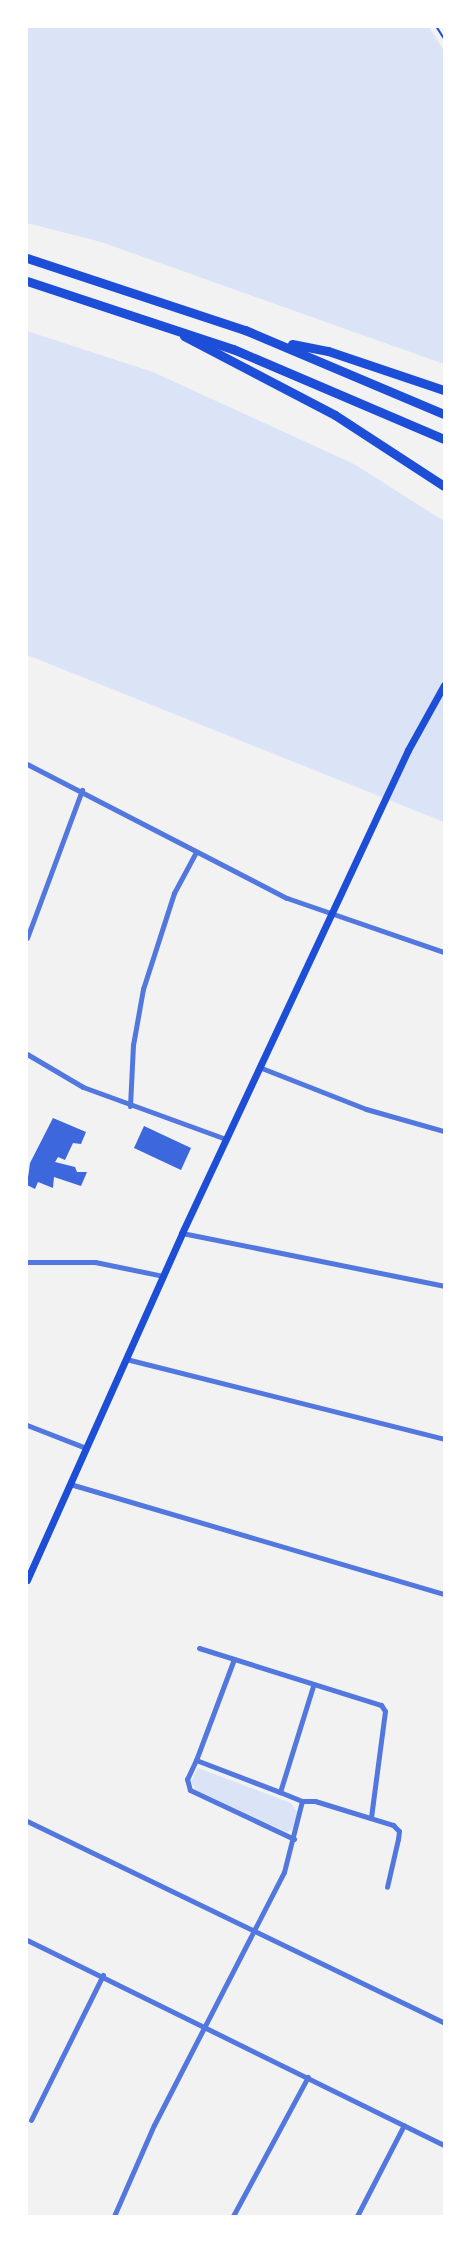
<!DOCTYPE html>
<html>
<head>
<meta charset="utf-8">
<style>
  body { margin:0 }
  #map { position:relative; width:471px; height:2243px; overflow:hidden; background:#f2f2f2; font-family:"Roboto Condensed",sans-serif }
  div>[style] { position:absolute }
  .green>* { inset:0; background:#dbe4f7 }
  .building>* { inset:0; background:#3d67dc }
  .path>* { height:1.5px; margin:-0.75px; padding:0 0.75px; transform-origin:0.75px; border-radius:0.75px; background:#1d4ed8 }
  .minor>* { height:5px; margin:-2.5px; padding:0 2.5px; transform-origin:2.5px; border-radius:2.5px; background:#5277de }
  .secondary>* { height:7px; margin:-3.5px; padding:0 3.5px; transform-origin:3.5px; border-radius:3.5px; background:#1d4ed8 }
  .motorway>* { height:9px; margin:-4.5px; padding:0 4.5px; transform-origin:4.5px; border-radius:4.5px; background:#1d4ed8 }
  span { translate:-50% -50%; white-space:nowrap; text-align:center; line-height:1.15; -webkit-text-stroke:4.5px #fff; paint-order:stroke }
  .frame { position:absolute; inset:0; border:28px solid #fff; pointer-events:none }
</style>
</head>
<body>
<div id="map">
  <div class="green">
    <i style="clip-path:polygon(27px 27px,429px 27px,444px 51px,444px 364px,101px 242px,27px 223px)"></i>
    <i style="clip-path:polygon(27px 331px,153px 372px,354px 464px,444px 521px,444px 822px,27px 655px)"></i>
    <i style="clip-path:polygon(198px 1768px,291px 1803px,297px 1812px,293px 1829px,287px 1832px,196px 1790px,191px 1782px)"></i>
  </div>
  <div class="building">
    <i style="clip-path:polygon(53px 1118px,86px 1132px,81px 1144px,73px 1143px,65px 1160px,58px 1157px,55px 1162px,75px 1167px,77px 1172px,87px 1172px,81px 1186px,54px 1177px,53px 1188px,38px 1182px,35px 1189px,27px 1185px,30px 1163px)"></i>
    <i style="clip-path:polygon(144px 1126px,191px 1148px,181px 1170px,134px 1148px)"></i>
  </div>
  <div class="path">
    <i style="left:437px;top:27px;width:13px;rotate:58deg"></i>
  </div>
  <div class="minor">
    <i style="left:27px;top:764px;width:292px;rotate:27.3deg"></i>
    <i style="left:287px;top:898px;width:166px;rotate:19deg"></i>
    <i style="left:27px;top:938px;width:158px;rotate:-69.6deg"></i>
    <i style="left:27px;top:1054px;width:65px;rotate:30.5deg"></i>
    <i style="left:83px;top:1087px;width:152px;rotate:20deg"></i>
    <i style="left:259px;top:1067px;width:115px;rotate:21.4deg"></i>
    <i style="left:366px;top:1109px;width:81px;rotate:15.8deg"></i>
    <i style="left:130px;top:1106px;width:61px;rotate:-87.2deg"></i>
    <i style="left:133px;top:1045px;width:57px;rotate:-79.9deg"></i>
    <i style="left:143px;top:989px;width:101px;rotate:-72.1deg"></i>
    <i style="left:174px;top:893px;width:47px;rotate:-61.8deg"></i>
    <i style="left:182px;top:1233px;width:267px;rotate:11.4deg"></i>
    <i style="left:27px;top:1262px;width:68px"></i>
    <i style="left:95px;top:1262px;width:69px;rotate:11.6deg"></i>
    <i style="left:126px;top:1359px;width:328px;rotate:14.1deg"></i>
    <i style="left:27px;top:1425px;width:63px;rotate:21.3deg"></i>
    <i style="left:70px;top:1484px;width:390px;rotate:16.4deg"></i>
    <i style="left:199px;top:1648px;width:191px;rotate:17.4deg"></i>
    <i style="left:381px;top:1705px;width:7px;rotate:56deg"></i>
    <i style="left:385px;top:1711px;width:108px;rotate:97.5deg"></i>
    <i style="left:234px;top:1659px;width:108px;rotate:110.6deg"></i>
    <i style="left:196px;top:1760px;width:90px;rotate:20.9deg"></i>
    <i style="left:196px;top:1760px;width:21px;rotate:115deg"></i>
    <i style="left:187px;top:1779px;width:11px;rotate:75deg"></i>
    <i style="left:190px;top:1790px;width:115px;rotate:25.2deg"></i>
    <i style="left:302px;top:1801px;width:13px"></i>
    <i style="left:315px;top:1801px;width:82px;rotate:17.1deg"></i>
    <i style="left:393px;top:1825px;width:8px;rotate:45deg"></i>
    <i style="left:399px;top:1831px;width:8px;rotate:97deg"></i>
    <i style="left:398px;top:1839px;width:49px;rotate:102.9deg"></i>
    <i style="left:27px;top:1821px;width:463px;rotate:25.8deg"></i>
    <i style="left:27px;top:1940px;width:465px;rotate:26.2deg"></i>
    <i style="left:31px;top:2120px;width:162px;rotate:-63.6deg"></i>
    <i style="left:114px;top:2216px;width:99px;rotate:-66.3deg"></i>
    <i style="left:154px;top:2125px;width:284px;rotate:-62.8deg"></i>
    <i style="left:284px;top:1872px;width:73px;rotate:-75.8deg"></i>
    <i style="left:302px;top:1801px;width:24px;rotate:-158deg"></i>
    <i style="left:280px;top:1792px;width:111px;rotate:-72.7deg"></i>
    <i style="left:233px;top:2216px;width:158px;rotate:-61.7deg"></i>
    <i style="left:357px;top:2216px;width:102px;rotate:-62.7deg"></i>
  </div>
  <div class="secondary">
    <i style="left:27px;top:1580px;width:380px;rotate:-65.9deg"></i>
    <i style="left:182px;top:1233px;width:533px;rotate:-64.92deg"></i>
    <i style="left:408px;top:750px;width:74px;rotate:-61deg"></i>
  </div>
  <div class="motorway">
    <i style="left:27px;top:258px;width:230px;rotate:18.3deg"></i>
    <i style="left:245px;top:330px;width:216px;rotate:22.9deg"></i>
    <i style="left:27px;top:281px;width:217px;rotate:18.3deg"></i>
    <i style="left:233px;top:349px;width:229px;rotate:23.1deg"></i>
    <i style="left:184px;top:336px;width:170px;rotate:27.6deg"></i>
    <i style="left:335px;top:415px;width:130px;rotate:33.1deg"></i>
    <i style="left:292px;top:344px;width:37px;rotate:11deg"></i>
    <i style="left:328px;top:351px;width:122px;rotate:18.6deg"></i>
  </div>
  <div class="frame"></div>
</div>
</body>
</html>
